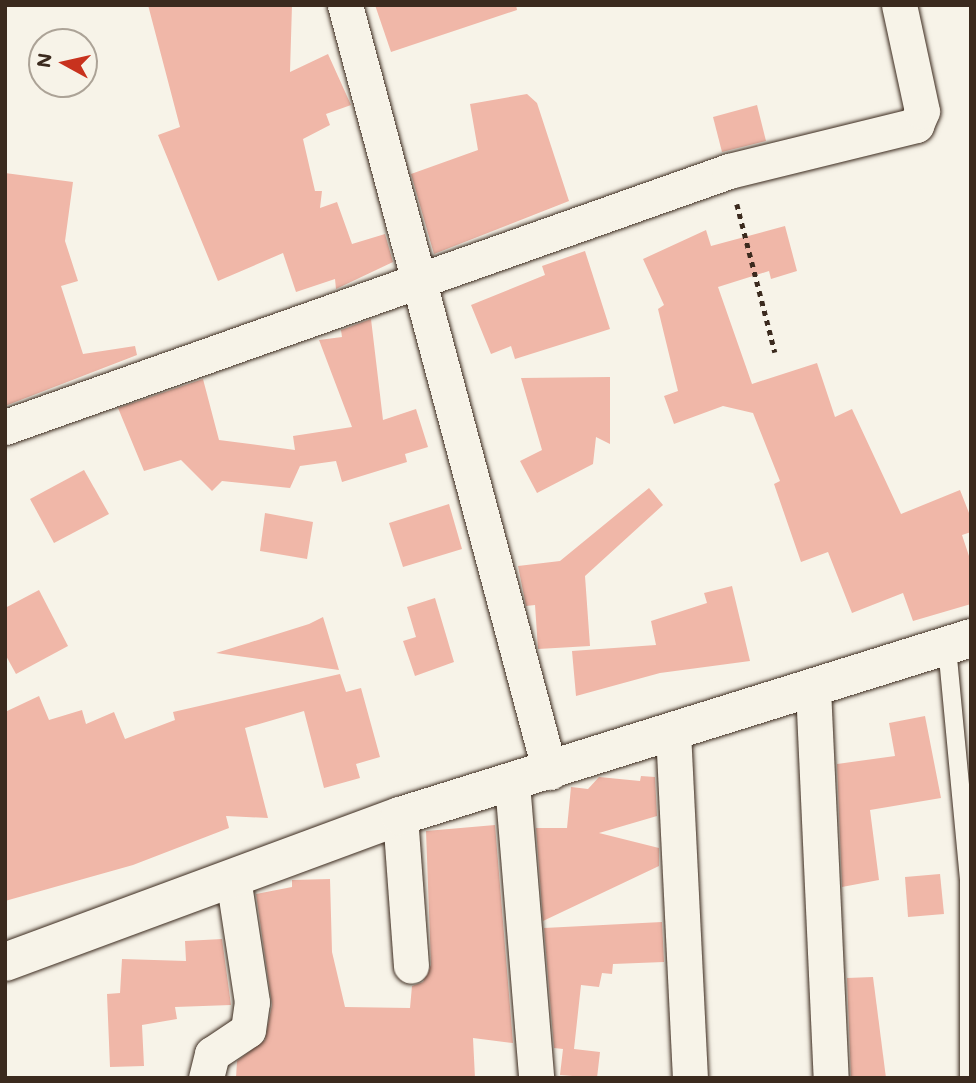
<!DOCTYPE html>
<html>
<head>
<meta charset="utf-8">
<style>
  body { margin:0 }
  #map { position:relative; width:976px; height:1083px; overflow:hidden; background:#f7f3e8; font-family:Mali,sans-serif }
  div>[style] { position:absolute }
  .building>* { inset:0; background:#f0b7a8 }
  .path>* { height:4.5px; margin-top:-2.25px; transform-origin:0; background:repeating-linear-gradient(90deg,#3b2a1e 0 5px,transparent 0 10px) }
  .roads { filter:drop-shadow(0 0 2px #3b2a1e) drop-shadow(0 0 2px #3b2a1e) }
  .lane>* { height:18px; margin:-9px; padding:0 9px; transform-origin:9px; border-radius:9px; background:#f7f3e8 }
  .street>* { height:35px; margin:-17.5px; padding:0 17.5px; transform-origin:17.5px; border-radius:17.5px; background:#f7f3e8 }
  .secondary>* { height:38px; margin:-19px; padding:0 19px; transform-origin:19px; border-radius:19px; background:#f7f3e8 }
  span { translate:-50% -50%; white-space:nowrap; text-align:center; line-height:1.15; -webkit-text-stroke:5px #f7f3e8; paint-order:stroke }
  .frame { position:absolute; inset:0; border:7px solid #3b2a1e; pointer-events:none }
  .north { position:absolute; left:28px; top:28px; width:70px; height:70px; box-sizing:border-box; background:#f7f3e8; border:2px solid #aca397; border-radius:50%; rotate:278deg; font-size:19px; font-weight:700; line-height:28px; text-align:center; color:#3b2a1e }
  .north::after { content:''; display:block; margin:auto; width:24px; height:32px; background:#c8321e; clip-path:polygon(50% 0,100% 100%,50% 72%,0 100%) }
</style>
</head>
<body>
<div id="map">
  <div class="building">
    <i style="clip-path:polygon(148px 5px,292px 5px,290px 72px,328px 54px,351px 105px,326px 114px,330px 125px,303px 139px,315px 191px,322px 191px,320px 208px,337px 202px,352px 244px,385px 234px,393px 262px,336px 289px,335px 279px,296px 292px,283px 253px,218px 281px,158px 135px,180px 127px)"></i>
    <i style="clip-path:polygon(375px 5px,516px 5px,517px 10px,391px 52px)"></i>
    <i style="clip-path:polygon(527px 94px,537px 103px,569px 201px,434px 254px,411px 174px,478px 150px,470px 104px)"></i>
    <i style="clip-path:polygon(757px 105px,766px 141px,722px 152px,713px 117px)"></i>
    <i style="clip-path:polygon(5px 173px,73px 182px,65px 241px,78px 281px,61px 286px,83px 354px,135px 346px,137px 355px,5px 406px)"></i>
    <i style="clip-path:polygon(785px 226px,797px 271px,771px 279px,769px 271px,718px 287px,752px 384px,817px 363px,835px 417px,852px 409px,901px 514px,960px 490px,971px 518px,971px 532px,962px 535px,971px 562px,971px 604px,913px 621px,903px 593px,852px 613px,828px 552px,801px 562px,774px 484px,780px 481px,753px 413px,723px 406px,674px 424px,664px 396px,678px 391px,658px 309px,664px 305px,643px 259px,706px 230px,711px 246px)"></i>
    <i style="clip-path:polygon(585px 251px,610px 329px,515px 359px,511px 346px,491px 354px,471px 305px,545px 275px,542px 266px)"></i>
    <i style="clip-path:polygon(371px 319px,383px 420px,416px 409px,428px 447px,405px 454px,407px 462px,342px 482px,336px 461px,300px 466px,290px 488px,222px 481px,212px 491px,181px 460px,144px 471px,118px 408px,203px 379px,219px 440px,295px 450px,293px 436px,352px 427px,319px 340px,342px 337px,341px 330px)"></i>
    <i style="clip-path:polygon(610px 377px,610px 444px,596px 437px,593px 464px,537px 493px,520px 461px,542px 450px,521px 378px)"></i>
    <i style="clip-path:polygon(84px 470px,109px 514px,54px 543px,30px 499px)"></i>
    <i style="clip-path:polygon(649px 488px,663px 505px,585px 576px,590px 646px,538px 649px,535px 605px,526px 606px,518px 566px,560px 561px)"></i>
    <i style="clip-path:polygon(449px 504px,462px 549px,403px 567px,389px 523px)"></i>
    <i style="clip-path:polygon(265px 513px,313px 522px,307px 559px,260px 551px)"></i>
    <i style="clip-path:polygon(732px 586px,750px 661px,660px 673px,576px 696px,572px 651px,656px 645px,651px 621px,707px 603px,704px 593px)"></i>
    <i style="clip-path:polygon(39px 590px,68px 646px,16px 674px,5px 654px,5px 608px)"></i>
    <i style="clip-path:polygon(435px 598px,454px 662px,415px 676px,403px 641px,416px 637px,407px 607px)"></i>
    <i style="clip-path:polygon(323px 617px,339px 670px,216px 653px,309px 624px)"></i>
    <i style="clip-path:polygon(340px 674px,346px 692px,361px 688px,380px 757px,356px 764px,360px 778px,324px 788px,304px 711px,245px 728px,268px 818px,226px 816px,229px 828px,133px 865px,5px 901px,5px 712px,39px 696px,49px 720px,82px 710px,86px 724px,114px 712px,125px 739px,175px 720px,173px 712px)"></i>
    <i style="clip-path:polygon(925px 716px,941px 798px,870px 810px,879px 880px,842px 887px,837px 764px,895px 756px,889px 723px)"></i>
    <i style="clip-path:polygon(641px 776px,655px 777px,657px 816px,599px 833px,659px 848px,659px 866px,543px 921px,536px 828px,567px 828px,571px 787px,588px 789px,599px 777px,640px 781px)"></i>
    <i style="clip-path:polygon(495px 825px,513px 1043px,473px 1038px,475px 1078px,236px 1078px,237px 1061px,265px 1040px,272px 1005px,256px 894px,292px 887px,292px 880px,330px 879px,332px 952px,345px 1007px,410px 1008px,412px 986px,423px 982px,431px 965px,426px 831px)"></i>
    <i style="clip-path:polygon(940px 874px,944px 914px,908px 917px,905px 877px)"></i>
    <i style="clip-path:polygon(662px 922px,664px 962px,613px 964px,612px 974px,602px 973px,599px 987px,581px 985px,574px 1049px,600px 1052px,597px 1078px,560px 1075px,563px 1049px,554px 1048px,544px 928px)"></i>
    <i style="clip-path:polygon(222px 939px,231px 1005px,175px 1007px,177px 1019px,142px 1025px,144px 1066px,110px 1067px,107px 994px,120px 993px,122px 959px,186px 961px,185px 941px)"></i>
    <i style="clip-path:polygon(873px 977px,886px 1078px,851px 1078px,847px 978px)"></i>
  </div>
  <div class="path">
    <i style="left:737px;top:204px;width:153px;rotate:75.6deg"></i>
  </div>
  <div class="roads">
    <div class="lane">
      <i style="left:947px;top:647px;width:234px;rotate:84.6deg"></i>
      <i style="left:969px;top:880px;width:198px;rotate:90deg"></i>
    </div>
    <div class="street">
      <i style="left:345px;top:5px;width:794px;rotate:75.04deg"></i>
      <i style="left:5px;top:427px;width:768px;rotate:-19.47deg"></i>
      <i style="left:729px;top:171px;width:193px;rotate:-13.8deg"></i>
      <i style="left:916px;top:125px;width:15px;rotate:-67deg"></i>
      <i style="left:922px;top:111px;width:108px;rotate:-102.2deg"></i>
      <i style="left:813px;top:688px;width:390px;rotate:87.4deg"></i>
      <i style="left:673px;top:731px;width:347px;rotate:87.2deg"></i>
      <i style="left:512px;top:783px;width:296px;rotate:85.3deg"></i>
      <i style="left:400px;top:816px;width:150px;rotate:85.8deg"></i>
      <i style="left:206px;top:1078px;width:25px;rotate:-76deg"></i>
      <i style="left:212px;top:1054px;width:43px;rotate:-33.7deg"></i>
      <i style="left:248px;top:1030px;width:28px;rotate:-82deg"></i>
      <i style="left:252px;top:1002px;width:125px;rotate:-98.7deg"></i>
    </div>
    <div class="secondary">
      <i style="left:5px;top:962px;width:421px;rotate:-20.3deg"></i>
      <i style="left:400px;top:816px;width:598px;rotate:-17.31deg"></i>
    </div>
  </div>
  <div class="frame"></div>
  <div class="north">N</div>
</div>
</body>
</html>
